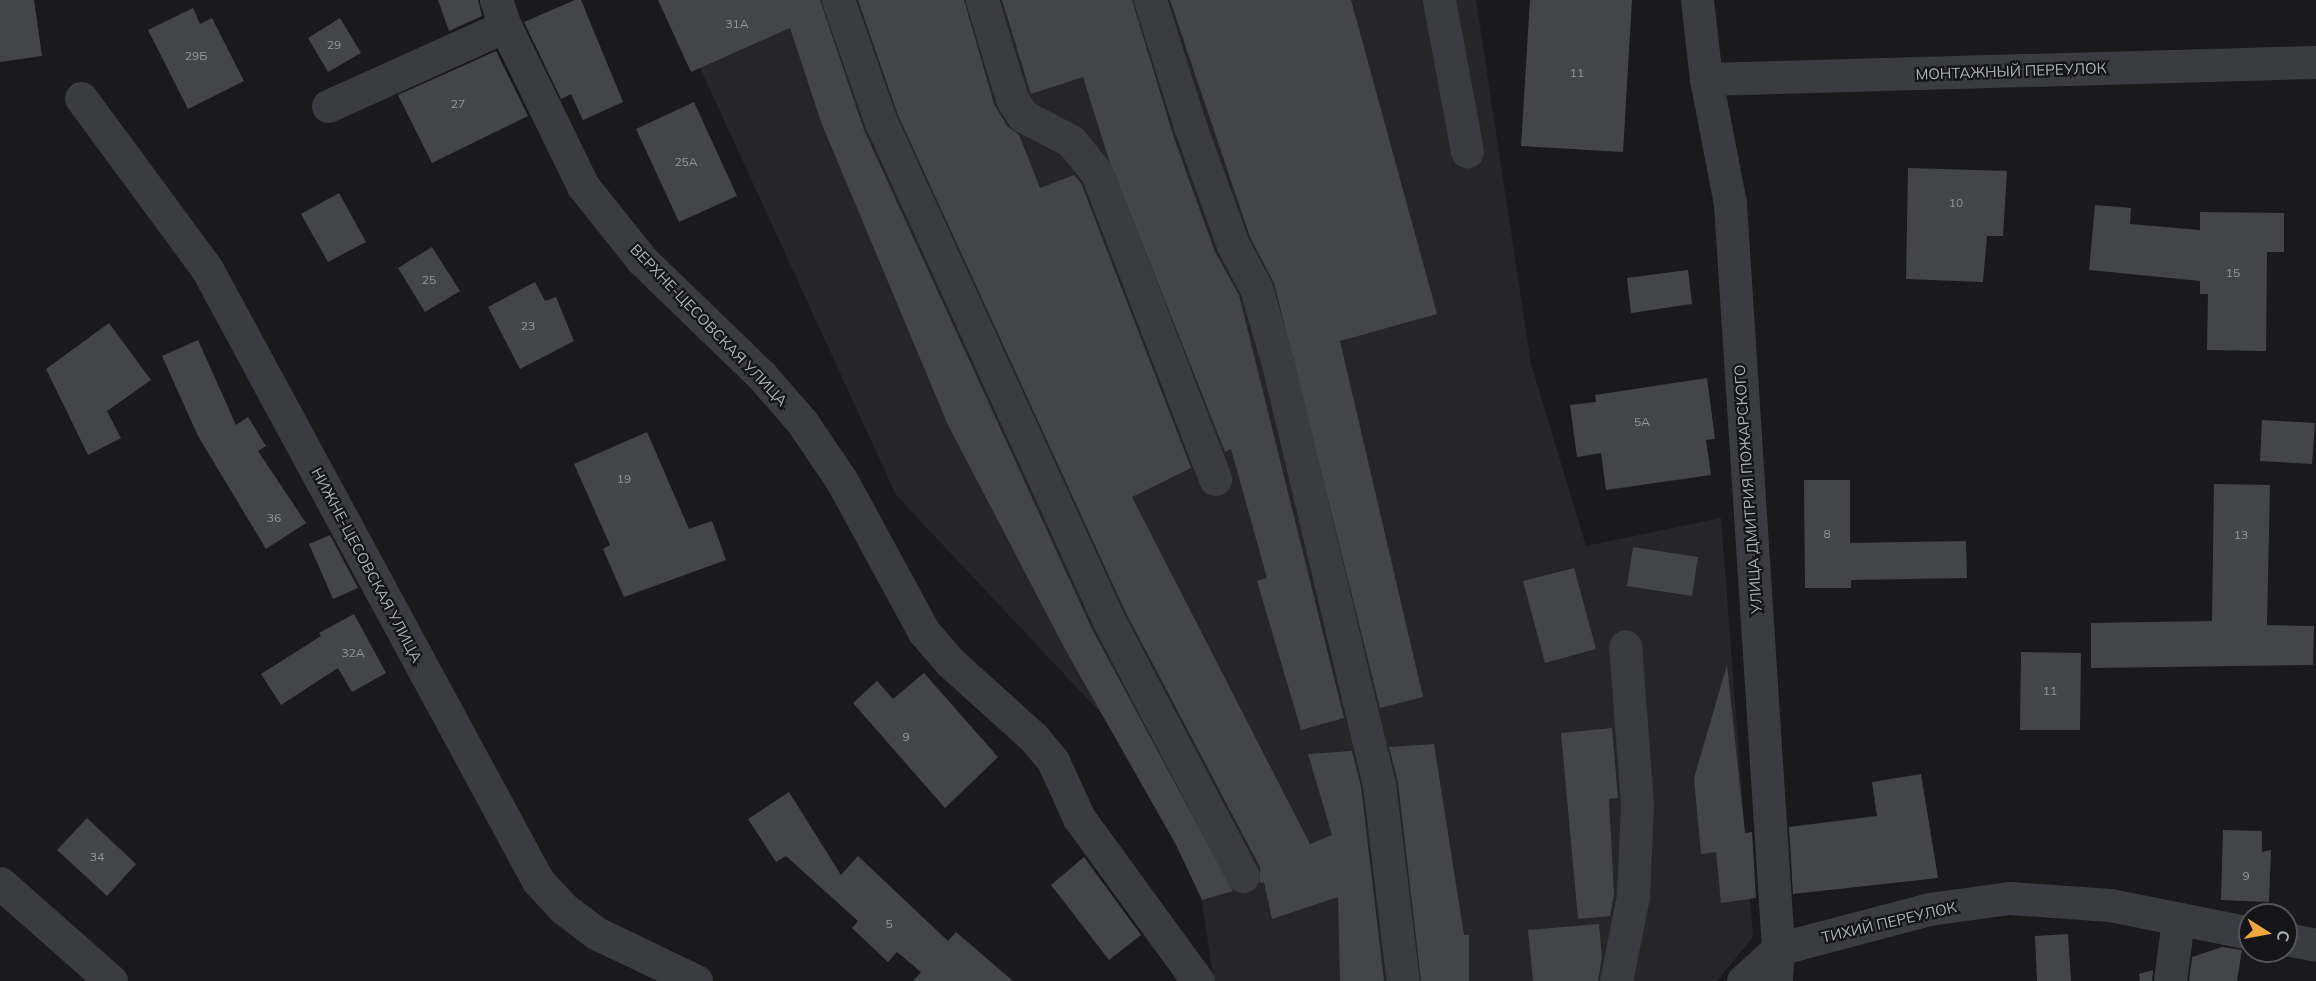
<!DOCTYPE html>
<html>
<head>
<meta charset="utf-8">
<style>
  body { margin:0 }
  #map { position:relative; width:2316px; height:981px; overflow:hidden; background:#1a1a1c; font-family:Mulish,sans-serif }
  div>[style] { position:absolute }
  .built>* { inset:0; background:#262629 }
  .building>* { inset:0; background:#444549 }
  .minor>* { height:33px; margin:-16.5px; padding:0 16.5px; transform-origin:16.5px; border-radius:16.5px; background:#3b3c41 }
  span { translate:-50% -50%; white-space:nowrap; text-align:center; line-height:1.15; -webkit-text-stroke:4.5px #151517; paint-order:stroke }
  .number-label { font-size:12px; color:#92979e }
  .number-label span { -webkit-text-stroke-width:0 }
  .street-label { font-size:15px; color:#acb2bb }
  .north { position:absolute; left:2238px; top:903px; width:60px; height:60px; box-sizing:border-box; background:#151517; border:2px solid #515459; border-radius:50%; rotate:101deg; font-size:16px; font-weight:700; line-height:24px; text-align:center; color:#acb2bb }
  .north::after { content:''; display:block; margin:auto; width:21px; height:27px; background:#f2a73c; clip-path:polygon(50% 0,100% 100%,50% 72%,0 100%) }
</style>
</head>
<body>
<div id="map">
  <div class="built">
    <i style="clip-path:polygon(669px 0,1476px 0,1531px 364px,1586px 546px,1721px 518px,1753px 937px,1717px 981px,1214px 981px,1187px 805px,896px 495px)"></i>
  </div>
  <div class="building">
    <i style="clip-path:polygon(0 0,34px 0,42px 56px,0 62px)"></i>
    <i style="clip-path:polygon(438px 0,478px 0,482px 16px,449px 31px)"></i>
    <i style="clip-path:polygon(575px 0,581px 0,623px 102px,583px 120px,571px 94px,561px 99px,524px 22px)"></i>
    <i style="clip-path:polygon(658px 0,820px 0,864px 130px,1092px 629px,1233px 891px,1202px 900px,1175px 843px,1066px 651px,948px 425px,821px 122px,790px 28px,691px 72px)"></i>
    <i style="clip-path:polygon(858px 0,964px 0,994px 104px,1007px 126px,1019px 135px,1040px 188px,1074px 175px,1081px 183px,1191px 468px,1132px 497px,1310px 844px,1332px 835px,1308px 754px,1352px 751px,1361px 787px,1384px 981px,1340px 981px,1338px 897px,1272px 919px,1264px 882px,1260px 883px,1260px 867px,1126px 613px,898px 115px)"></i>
    <i style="clip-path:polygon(1002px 0,1132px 0,1173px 135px,1215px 252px,1239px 295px,1344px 718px,1301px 730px,1257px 581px,1267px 578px,1231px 449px,1225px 452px,1108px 157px,1083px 77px,1031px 94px)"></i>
    <i style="clip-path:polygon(1170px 0,1351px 0,1437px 314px,1340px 341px,1423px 697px,1380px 708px,1274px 283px,1250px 237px)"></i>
    <i style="clip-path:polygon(1530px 0,1632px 0,1623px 152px,1521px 146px)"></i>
    <i style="clip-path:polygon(193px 8px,200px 24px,212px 18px,244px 81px,188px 109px,148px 30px)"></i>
    <i style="clip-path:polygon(340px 18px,361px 53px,328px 72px,308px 38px)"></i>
    <i style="clip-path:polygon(496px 51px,528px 116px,432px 163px,398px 95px)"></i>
    <i style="clip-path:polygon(694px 102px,737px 196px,679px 222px,636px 129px)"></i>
    <i style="clip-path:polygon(1908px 168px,2007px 171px,2003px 236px,1987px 236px,1983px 282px,1906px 279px)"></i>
    <i style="clip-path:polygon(339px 193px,366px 242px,328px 262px,301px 214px)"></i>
    <i style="clip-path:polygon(2095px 205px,2131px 208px,2130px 224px,2200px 230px,2200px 212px,2284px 213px,2284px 252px,2267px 252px,2266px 351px,2207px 350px,2208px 294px,2200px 294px,2200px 281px,2089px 270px)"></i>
    <i style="clip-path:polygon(432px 247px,460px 291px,425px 312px,398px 268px)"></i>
    <i style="clip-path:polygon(1688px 270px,1692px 304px,1631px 313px,1627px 278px)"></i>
    <i style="clip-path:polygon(535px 282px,545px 301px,556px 297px,574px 341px,520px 369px,488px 307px)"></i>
    <i style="clip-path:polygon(109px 323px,151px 380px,107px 411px,121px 438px,88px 455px,46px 369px)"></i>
    <i style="clip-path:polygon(198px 340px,236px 425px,248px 417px,266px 446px,258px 451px,306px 523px,266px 549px,198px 436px,162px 356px)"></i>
    <i style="clip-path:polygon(1707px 378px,1715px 439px,1706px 440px,1711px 475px,1606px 490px,1601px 453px,1577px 457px,1570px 405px,1596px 402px,1595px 395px)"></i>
    <i style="clip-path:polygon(2262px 420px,2315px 423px,2312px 464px,2260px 461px)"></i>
    <i style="clip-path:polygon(647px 432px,689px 529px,712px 521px,726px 560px,624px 597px,603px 549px,610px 545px,574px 464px)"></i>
    <i style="clip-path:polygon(1804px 480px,1850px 480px,1850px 543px,1966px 541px,1967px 578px,1851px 580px,1851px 588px,1805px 588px)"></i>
    <i style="clip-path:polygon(2214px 484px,2270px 485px,2267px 625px,2314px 626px,2313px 665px,2091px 668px,2091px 623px,2212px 621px)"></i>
    <i style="clip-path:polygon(330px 535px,358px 588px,333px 599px,309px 544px)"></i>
    <i style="clip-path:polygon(1633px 547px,1698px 557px,1692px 596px,1627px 586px)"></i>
    <i style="clip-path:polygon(1574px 568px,1596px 649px,1545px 663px,1523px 581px)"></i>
    <i style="clip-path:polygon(354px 614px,386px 673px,352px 692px,338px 668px,281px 705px,261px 674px,321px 636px,319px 633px)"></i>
    <i style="clip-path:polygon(2021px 652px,2081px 653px,2080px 730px,2020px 730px)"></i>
    <i style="clip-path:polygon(1727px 665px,1745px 833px,1752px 832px,1756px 898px,1721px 903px,1716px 852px,1701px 854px,1694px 778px)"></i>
    <i style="clip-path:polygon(924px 673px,998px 757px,945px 808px,853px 703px,877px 681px,893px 699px)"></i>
    <i style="clip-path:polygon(1612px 728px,1618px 798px,1609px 799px,1614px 894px,1610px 916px,1578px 919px,1561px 733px)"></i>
    <i style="clip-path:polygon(1434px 744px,1464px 935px,1469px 935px,1469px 981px,1421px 981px,1398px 782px,1389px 747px)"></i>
    <i style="clip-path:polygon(1921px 774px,1938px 878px,1793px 894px,1789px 827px,1877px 816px,1872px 782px)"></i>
    <i style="clip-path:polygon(789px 792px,841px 875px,858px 856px,948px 941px,956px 932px,1013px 981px,913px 981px,921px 972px,897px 952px,888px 962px,852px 928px,858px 921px,786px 856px,776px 862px,748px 819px)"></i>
    <i style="clip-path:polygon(87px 818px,136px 864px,107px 896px,57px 850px)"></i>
    <i style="clip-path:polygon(2223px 830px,2262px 831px,2262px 852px,2271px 850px,2269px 902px,2221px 900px)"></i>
    <i style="clip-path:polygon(1084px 857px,1141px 935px,1109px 960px,1051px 885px)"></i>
    <i style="clip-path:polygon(1599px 924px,1602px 957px,1598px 981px,1533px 981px,1528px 930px)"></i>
    <i style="clip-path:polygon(2068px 934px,2071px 981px,2037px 981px,2035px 936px)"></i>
    <i style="clip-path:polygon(2222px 947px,2242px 950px,2237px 981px,2189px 981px,2192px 957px)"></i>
    <i style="clip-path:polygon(2153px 970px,2152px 981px,2140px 981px,2139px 974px)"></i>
  </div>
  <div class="minor">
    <i style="left:496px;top:0;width:28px;rotate:71deg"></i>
    <i style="left:505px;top:26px;width:178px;rotate:64deg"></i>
    <i style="left:583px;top:186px;width:95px;rotate:51.4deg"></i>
    <i style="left:642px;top:260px;width:167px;rotate:44deg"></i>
    <i style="left:762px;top:376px;width:61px;rotate:49deg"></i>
    <i style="left:802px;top:422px;width:71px;rotate:55.9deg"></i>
    <i style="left:842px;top:481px;width:172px;rotate:61.5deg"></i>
    <i style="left:924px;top:632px;width:40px;rotate:49deg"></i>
    <i style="left:950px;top:662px;width:113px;rotate:42.1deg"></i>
    <i style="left:1034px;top:738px;width:30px;rotate:50deg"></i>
    <i style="left:1053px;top:761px;width:63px;rotate:65.5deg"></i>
    <i style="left:1079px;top:818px;width:202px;rotate:53.9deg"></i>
    <i style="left:838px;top:0;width:129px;rotate:70.6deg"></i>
    <i style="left:881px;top:122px;width:549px;rotate:65.44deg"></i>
    <i style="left:1109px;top:621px;width:288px;rotate:62.3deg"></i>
    <i style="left:982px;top:0;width:103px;rotate:73.1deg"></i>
    <i style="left:1012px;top:99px;width:20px;rotate:57deg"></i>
    <i style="left:1023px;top:116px;width:54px;rotate:27.5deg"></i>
    <i style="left:1071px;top:141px;width:41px;rotate:50.9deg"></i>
    <i style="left:1097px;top:173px;width:328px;rotate:68.9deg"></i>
    <i style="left:1150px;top:0;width:135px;rotate:72.4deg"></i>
    <i style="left:1191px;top:129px;width:123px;rotate:70.1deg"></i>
    <i style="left:1233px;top:245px;width:49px;rotate:61.9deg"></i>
    <i style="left:1256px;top:288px;width:79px;rotate:73.9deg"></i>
    <i style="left:1278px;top:364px;width:432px;rotate:76.5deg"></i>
    <i style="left:1379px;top:784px;width:198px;rotate:83.1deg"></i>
    <i style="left:1439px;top:0;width:154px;rotate:79.5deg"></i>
    <i style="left:1697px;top:0;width:80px;rotate:83.5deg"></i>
    <i style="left:1706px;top:79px;width:127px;rotate:79.1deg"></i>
    <i style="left:1730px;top:204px;width:747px;rotate:86.31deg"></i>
    <i style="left:1778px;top:949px;width:32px;rotate:94deg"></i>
    <i style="left:1706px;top:79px;width:610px;rotate:-1.6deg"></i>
    <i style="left:81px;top:98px;width:212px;rotate:53.6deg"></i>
    <i style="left:207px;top:269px;width:696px;rotate:61.59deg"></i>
    <i style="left:538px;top:881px;width:37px;rotate:47deg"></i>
    <i style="left:563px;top:908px;width:41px;rotate:37.1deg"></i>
    <i style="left:596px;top:933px;width:111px;rotate:25.6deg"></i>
    <i style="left:328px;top:106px;width:194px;rotate:-24.3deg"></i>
    <i style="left:0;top:883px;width:148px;rotate:41.4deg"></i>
    <i style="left:2286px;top:939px;width:31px;rotate:11deg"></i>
    <i style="left:1616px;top:981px;width:87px;rotate:-78.7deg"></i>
    <i style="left:1633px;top:896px;width:92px;rotate:-87.5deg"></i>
    <i style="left:1637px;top:804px;width:158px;rotate:-94.3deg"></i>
    <i style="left:1743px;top:981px;width:47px;rotate:-42.4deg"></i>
    <i style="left:1778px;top:949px;width:156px;rotate:-14.8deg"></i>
    <i style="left:1929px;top:909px;width:81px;rotate:-7.8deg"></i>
    <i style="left:2009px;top:898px;width:101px;rotate:4deg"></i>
    <i style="left:2110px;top:905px;width:143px;rotate:11.3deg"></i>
    <i style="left:2170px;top:981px;width:63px;rotate:-82.6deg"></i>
  </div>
  <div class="number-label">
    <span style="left:737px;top:24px">31А</span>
    <span style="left:334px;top:45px">29</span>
    <span style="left:196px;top:56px">29Б</span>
    <span style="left:1577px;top:73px">11</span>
    <span style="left:458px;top:104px">27</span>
    <span style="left:686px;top:162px">25А</span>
    <span style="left:1956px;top:203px">10</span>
    <span style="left:2233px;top:273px">15</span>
    <span style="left:429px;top:280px">25</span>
    <span style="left:528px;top:326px">23</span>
    <span style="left:1642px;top:422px">5А</span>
    <span style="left:624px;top:479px">19</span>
    <span style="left:274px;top:518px">36</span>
    <span style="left:1827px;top:534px">8</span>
    <span style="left:2241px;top:535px">13</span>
    <span style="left:353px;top:653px">32А</span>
    <span style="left:2050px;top:691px">11</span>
    <span style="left:906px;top:737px">9</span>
    <span style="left:97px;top:857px">34</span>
    <span style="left:2246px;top:876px">9</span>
    <span style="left:889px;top:924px">5</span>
  </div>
  <div class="street-label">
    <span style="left:2011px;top:71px;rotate:-2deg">МОНТАЖНЫЙ ПЕРЕУЛОК</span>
    <span style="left:709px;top:325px;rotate:46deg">ВЕРХНЕ-ЦЕСОВСКАЯ УЛИЦА</span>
    <span style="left:1748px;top:489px;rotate:-94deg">УЛИЦА ДМИТРИЯ ПОЖАРСКОГО</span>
    <span style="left:367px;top:565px;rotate:62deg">НИЖНЕ-ЦЕСОВСКАЯ УЛИЦА</span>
    <span style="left:1889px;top:922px;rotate:-13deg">ТИХИЙ ПЕРЕУЛОК</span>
  </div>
  <div class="north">С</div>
</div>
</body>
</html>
